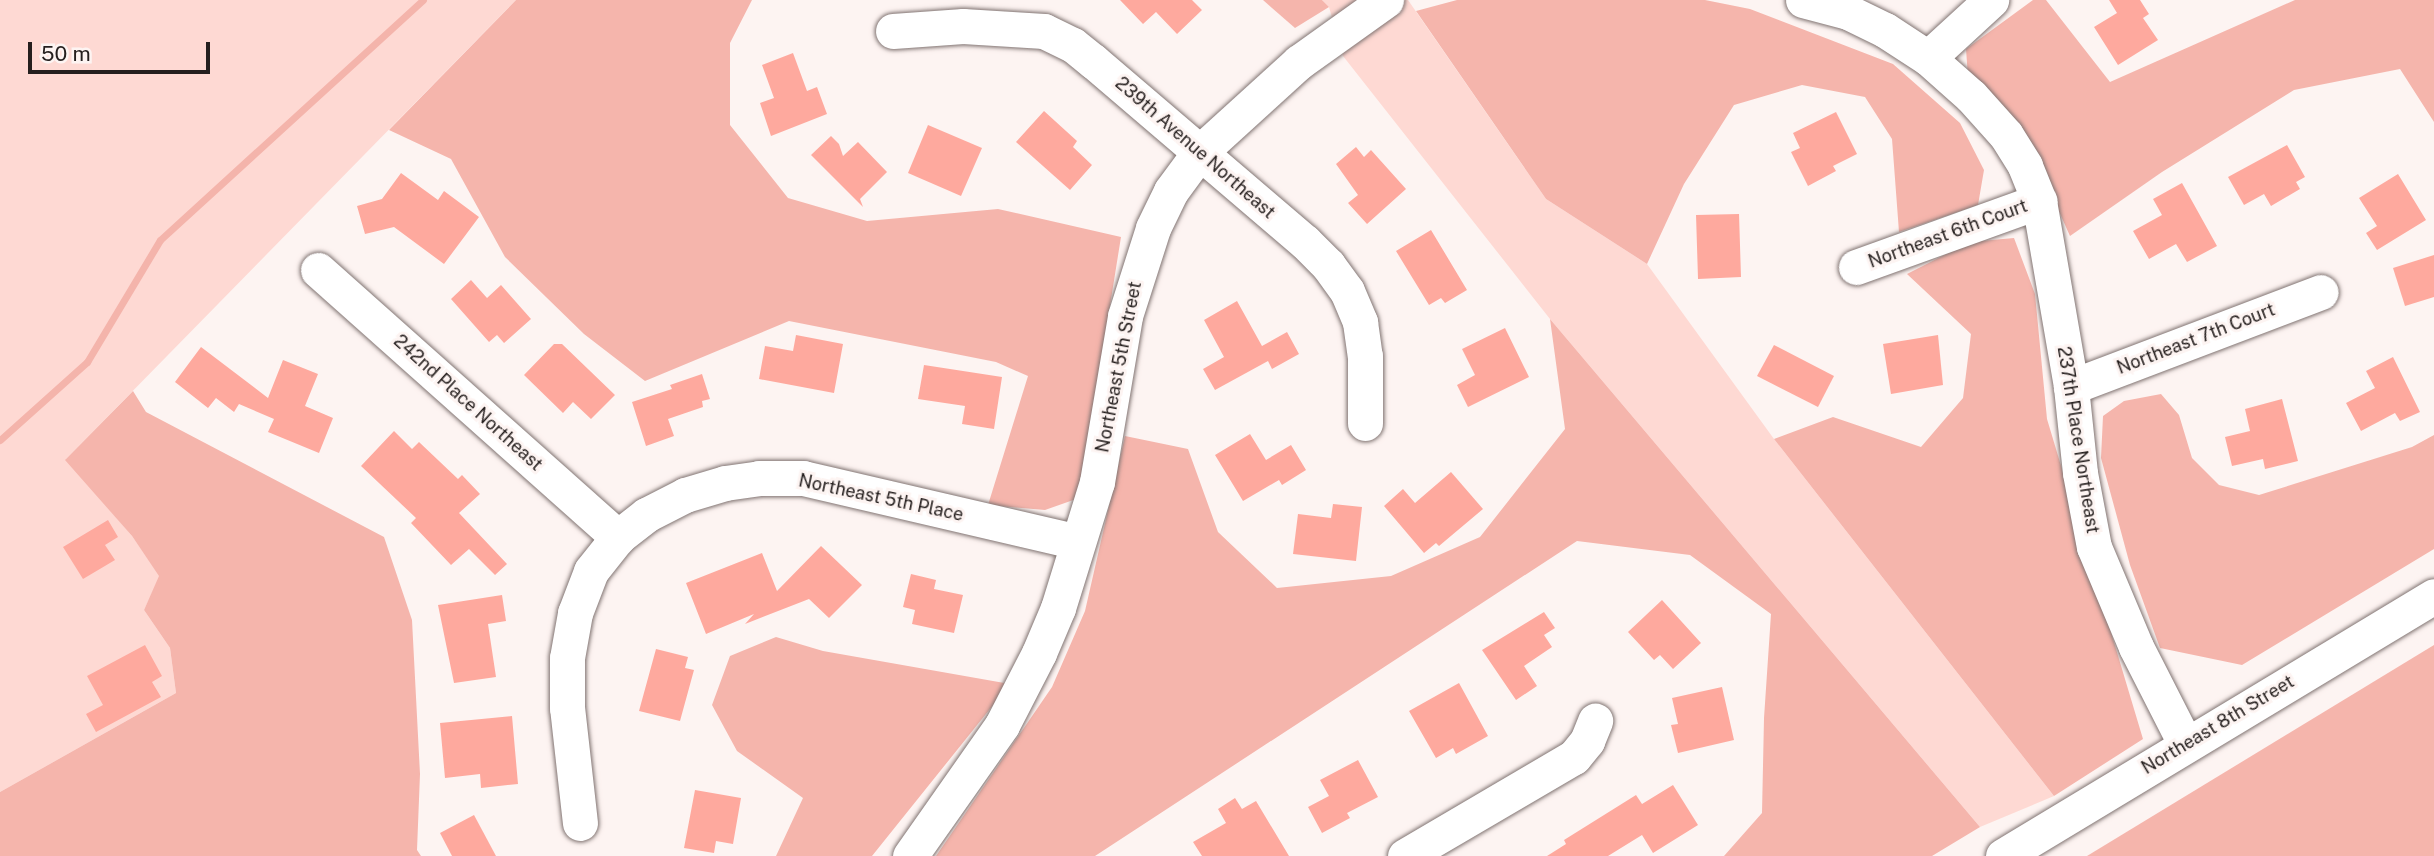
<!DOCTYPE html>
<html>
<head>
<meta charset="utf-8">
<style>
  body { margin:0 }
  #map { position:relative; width:2434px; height:856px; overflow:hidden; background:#fdf4f2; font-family:"Public Sans",sans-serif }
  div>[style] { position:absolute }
  .green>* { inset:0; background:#fed9d3 }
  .forest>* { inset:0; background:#f5b5ac }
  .stream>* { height:7px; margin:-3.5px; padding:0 3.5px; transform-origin:3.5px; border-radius:3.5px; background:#f4b4ab }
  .building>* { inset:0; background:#fea99e }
  .roads { filter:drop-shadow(0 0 2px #817472) drop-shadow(0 0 2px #817472) }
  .minor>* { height:35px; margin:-17.5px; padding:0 17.5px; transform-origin:17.5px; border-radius:17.5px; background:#fff }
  span { translate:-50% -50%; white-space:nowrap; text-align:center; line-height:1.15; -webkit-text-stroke:6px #fdf4f2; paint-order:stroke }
  .street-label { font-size:18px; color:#251f1e }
  .scale { position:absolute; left:28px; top:42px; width:182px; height:32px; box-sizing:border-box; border:4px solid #251f1e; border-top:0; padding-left:9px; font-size:21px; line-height:24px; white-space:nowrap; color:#251f1e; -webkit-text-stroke:5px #fdf4f2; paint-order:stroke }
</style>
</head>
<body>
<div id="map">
  <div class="green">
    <i style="clip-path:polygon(0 0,516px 0,66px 459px,132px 536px,160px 576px,144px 610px,170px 648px,176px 693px,0 792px)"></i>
    <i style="clip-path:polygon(1322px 0,1408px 0,1546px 199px,1647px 264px,1774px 439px,2054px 796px,1980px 827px,1550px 319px,1343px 56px,1329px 7px)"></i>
  </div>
  <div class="forest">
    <i style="clip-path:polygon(516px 0,752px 0,730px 43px,730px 125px,788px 198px,867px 221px,998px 209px,1121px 237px,1079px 498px,1045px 510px,988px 505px,1028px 376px,996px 362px,789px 321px,645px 381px,584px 334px,505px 257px,451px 159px,389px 130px)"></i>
    <i style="clip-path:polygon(1263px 0,1322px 0,1329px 7px,1295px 28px)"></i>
    <i style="clip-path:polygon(1457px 0,1705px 0,1750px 9px,1893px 64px,1960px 123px,1984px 170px,1978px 205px,1899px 232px,1892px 139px,1865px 97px,1802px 85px,1734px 105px,1684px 184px,1647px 264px,1546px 199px,1416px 11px)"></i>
    <i style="clip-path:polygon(2033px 0,2046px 0,2110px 82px,2295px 0,2434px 0,2434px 122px,2400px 69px,2294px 90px,2162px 172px,2070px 236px,2036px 160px,1968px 77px,1966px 49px)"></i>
    <i style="clip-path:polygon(2014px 238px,2035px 294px,2047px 419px,2143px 739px,2054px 796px,1774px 439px,1833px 417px,1921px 447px,1963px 398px,1971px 334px,1907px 274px,1970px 242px)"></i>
    <i style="clip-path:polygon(1550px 319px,1980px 827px,1932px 856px,1724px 856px,1762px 813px,1764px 718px,1771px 614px,1690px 555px,1577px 541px,1095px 856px,936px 856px,1052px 687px,1085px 611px,1125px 436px,1188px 449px,1218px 532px,1277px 588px,1391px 576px,1480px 537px,1565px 429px)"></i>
    <i style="clip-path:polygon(133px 391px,146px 412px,384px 537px,412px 620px,420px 774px,417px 850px,421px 856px,0 856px,0 792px,176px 693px,170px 648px,144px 610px,159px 576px,132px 536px,65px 460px)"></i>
    <i style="clip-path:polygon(2161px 394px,2179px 415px,2192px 458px,2219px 485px,2259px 495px,2412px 447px,2434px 435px,2434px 549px,2242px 665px,2160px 648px,2130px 565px,2101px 458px,2103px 416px,2124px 401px)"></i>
    <i style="clip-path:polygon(776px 637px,823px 651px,1010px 684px,872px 856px,776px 856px,803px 798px,737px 751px,712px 705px,730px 656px)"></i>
    <i style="clip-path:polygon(2434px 645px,2434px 856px,2087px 856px)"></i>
  </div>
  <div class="stream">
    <i style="left:0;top:440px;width:117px;rotate:-41.9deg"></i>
    <i style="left:87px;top:362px;width:142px;rotate:-59.1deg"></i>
    <i style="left:160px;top:240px;width:356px;rotate:-42.4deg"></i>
  </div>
  <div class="building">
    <i style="clip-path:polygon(1120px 0,1192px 0,1202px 10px,1177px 34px,1156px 12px,1143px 24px)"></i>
    <i style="clip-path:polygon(2109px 0,2140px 0,2149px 14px,2143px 18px,2158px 40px,2118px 65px,2094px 27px,2117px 13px)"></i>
    <i style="clip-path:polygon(793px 53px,807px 91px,817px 87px,827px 114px,771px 136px,760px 103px,774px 98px,762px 65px)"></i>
    <i style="clip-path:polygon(1044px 111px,1077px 141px,1073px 147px,1092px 165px,1070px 190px,1016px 142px)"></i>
    <i style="clip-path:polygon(1836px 112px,1857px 154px,1833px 166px,1836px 171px,1808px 186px,1791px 152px,1800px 148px,1793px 133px)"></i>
    <i style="clip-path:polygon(928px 125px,982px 148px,961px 196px,908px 173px)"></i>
    <i style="clip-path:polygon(831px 136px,839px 144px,843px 156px,858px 142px,887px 172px,860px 199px,863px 207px,811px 155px)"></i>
    <i style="clip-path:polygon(2287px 145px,2305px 177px,2296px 182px,2300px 189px,2271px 206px,2264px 194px,2244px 205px,2228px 177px)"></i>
    <i style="clip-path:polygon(1356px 147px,1364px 157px,1371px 150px,1406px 189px,1367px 224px,1348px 203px,1358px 195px,1336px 164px)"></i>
    <i style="clip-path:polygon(401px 173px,438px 200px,444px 191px,479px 217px,444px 264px,394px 227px,365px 234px,357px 206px,382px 199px)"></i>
    <i style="clip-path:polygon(2398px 174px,2426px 220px,2377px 250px,2366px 233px,2377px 226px,2359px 198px)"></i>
    <i style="clip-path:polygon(2182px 183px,2217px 246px,2187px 262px,2176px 244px,2149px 259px,2133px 231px,2162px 215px,2153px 199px)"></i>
    <i style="clip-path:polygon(1739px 214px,1741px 277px,1698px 279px,1696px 215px)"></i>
    <i style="clip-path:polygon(1431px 230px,1467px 290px,1445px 303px,1441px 298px,1429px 305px,1396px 251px)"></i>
    <i style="clip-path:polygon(2434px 255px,2434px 297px,2405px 306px,2393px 268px)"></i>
    <i style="clip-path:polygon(471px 280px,487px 298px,501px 285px,531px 319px,504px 343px,497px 335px,489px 342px,451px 299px)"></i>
    <i style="clip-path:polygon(1237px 301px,1262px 346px,1287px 332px,1299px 354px,1272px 369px,1268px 361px,1215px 390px,1203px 369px,1224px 357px,1204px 320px)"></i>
    <i style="clip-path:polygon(1505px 328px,1529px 377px,1468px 407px,1457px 385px,1475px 375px,1462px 349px)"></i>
    <i style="clip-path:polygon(796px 335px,843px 344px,834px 393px,759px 379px,765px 346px,793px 351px)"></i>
    <i style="clip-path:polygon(1938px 335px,1943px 385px,1891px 394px,1883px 344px)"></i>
    <i style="clip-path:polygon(554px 344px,562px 344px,615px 395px,591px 419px,573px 402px,563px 413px,524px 375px)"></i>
    <i style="clip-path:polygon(1774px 345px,1834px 376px,1818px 407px,1757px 376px)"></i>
    <i style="clip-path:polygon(201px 347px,268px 398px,283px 360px,318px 374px,305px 406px,333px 418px,319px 453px,268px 432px,274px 419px,239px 404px,234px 412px,216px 398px,208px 408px,175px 382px)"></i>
    <i style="clip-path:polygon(2393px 357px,2420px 412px,2400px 421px,2395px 413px,2361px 431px,2346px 403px,2375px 388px,2366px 371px)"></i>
    <i style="clip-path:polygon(924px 365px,1002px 377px,994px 429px,962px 424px,965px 406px,918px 399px)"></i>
    <i style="clip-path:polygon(702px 374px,710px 399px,702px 401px,703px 407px,668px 419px,674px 436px,646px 446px,632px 402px,672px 389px,670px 385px)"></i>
    <i style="clip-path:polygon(2282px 399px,2298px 461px,2265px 469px,2263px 459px,2232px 466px,2225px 437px,2250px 431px,2245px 409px)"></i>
    <i style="clip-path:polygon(394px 431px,412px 449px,419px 442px,458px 479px,462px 475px,480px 494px,459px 513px,507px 564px,495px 575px,469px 549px,451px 565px,411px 523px,416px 518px,361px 466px)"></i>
    <i style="clip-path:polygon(1250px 434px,1266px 460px,1291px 445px,1306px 470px,1282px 485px,1279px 480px,1243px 501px,1215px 455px)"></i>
    <i style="clip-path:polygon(1451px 472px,1483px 509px,1439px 546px,1436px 543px,1424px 553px,1384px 506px,1403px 489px,1415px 503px)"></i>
    <i style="clip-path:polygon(1333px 504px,1362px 507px,1356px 561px,1293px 554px,1298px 514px,1331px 518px)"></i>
    <i style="clip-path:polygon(108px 520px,118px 537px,105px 545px,115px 560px,83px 579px,63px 547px)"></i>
    <i style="clip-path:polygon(821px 546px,862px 585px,829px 618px,809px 599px,745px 624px,754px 614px,706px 634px,686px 583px,762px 553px,777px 591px)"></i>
    <i style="clip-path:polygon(911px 574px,936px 580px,934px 589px,963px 595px,954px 633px,912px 624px,915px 610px,903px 607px)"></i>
    <i style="clip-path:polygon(502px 595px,506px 621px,488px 624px,496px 677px,454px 683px,438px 605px)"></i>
    <i style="clip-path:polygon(1662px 600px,1701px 643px,1673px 669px,1660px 655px,1654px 660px,1628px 632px)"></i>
    <i style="clip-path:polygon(1544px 612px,1555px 628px,1544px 635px,1552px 647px,1524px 666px,1537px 686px,1516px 700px,1482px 650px)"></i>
    <i style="clip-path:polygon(145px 645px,162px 676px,152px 682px,161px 697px,96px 732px,86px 714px,103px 705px,87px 676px)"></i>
    <i style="clip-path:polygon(656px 649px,688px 657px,685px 668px,694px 670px,680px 721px,639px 711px)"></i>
    <i style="clip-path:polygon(1459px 683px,1488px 736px,1456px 754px,1453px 748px,1436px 758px,1409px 711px)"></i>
    <i style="clip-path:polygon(1722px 687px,1734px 740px,1678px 753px,1671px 725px,1678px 724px,1672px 698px)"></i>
    <i style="clip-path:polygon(512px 716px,518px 784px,481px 788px,480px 774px,445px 778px,440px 723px)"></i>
    <i style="clip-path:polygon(1358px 760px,1378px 797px,1347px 813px,1350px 818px,1322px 833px,1308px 807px,1329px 796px,1320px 780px)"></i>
    <i style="clip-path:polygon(1673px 785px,1698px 825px,1653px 853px,1642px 835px,1608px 856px,1547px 856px,1566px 844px,1564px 840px,1636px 795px,1642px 804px)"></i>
    <i style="clip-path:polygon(695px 790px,741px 798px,733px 844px,716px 841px,714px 853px,684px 848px)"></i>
    <i style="clip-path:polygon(1235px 798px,1242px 809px,1256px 801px,1289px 856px,1202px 856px,1193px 842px,1226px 823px,1218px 809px)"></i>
    <i style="clip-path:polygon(474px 815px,496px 856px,452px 856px,440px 833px)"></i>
  </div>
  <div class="roads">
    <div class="minor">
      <i style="left:1803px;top:0;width:47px;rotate:14.9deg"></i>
      <i style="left:1848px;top:12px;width:41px;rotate:25.9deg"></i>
      <i style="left:1885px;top:30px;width:51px;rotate:33.1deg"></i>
      <i style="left:1928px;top:58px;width:57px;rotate:41.5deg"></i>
      <i style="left:1971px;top:96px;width:52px;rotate:48.1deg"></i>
      <i style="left:2006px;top:135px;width:36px;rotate:58deg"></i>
      <i style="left:2025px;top:166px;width:38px;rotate:68deg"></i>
      <i style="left:2039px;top:201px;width:189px;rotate:80.2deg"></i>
      <i style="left:2071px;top:387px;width:86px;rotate:84deg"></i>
      <i style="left:2080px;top:473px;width:75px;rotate:79.3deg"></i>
      <i style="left:2094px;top:547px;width:108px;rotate:67.2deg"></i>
      <i style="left:2136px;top:647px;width:108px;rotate:63deg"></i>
      <i style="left:893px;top:31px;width:70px;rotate:-4.1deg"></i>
      <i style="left:963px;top:26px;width:81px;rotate:3.5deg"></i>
      <i style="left:1044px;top:31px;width:32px;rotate:26deg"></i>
      <i style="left:1073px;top:45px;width:26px;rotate:39deg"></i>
      <i style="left:1093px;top:61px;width:279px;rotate:40.5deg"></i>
      <i style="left:1305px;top:242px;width:33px;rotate:45deg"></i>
      <i style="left:1328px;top:265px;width:32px;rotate:54deg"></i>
      <i style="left:1347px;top:291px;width:34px;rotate:67deg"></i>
      <i style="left:1360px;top:322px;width:34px;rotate:82deg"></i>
      <i style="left:1365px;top:356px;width:67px;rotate:90deg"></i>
      <i style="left:1928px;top:58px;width:86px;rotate:-42.6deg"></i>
      <i style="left:1856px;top:267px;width:195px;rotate:-19.8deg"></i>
      <i style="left:318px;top:270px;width:402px;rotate:41.7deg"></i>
      <i style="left:2071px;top:387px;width:267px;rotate:-20.8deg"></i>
      <i style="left:580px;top:823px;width:116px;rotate:-96.4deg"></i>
      <i style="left:567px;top:708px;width:50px;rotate:-90deg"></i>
      <i style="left:567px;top:658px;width:46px;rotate:-79.9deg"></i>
      <i style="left:575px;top:613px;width:45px;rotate:-69.1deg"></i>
      <i style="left:591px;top:571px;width:43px;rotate:-51.5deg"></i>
      <i style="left:618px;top:537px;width:36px;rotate:-38deg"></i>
      <i style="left:646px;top:515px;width:44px;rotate:-27.1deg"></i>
      <i style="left:685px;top:495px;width:42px;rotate:-16.7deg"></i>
      <i style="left:725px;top:483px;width:34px;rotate:-8deg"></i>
      <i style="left:759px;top:478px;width:44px"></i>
      <i style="left:803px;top:478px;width:282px;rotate:13.1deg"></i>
      <i style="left:910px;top:856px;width:160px;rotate:-54.9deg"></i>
      <i style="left:1002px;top:725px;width:81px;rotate:-62.8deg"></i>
      <i style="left:1039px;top:653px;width:49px;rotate:-67.1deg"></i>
      <i style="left:1058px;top:608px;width:132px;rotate:-72.8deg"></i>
      <i style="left:1097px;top:482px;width:168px;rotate:-80.4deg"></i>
      <i style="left:1125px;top:316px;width:92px;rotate:-72.3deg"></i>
      <i style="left:1153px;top:228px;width:41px;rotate:-64.1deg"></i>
      <i style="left:1171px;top:191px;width:47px;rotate:-53.6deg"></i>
      <i style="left:1199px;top:153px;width:135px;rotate:-42.3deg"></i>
      <i style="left:1299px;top:62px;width:107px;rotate:-35.5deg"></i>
      <i style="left:1405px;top:856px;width:196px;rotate:-30.4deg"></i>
      <i style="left:1574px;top:757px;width:21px;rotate:-51deg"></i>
      <i style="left:1587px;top:741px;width:22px;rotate:-68deg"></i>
      <i style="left:2003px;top:856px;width:503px;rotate:-31.1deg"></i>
    </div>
  </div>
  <div class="street-label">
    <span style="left:1195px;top:148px;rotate:41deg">239th Avenue Northeast</span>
    <span style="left:1948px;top:234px;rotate:-20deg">Northeast 6th Court</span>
    <span style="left:2196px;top:339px;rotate:-21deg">Northeast 7th Court</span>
    <span style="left:1119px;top:367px;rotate:-79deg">Northeast 5th Street</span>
    <span style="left:468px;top:403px;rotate:42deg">242nd Place Northeast</span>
    <span style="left:2078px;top:440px;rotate:81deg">237th Place Northeast</span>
    <span style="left:881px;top:498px;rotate:12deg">Northeast 5th Place</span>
    <span style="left:2218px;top:725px;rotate:-31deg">Northeast 8th Street</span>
  </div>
  <div class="scale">50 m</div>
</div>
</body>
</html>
